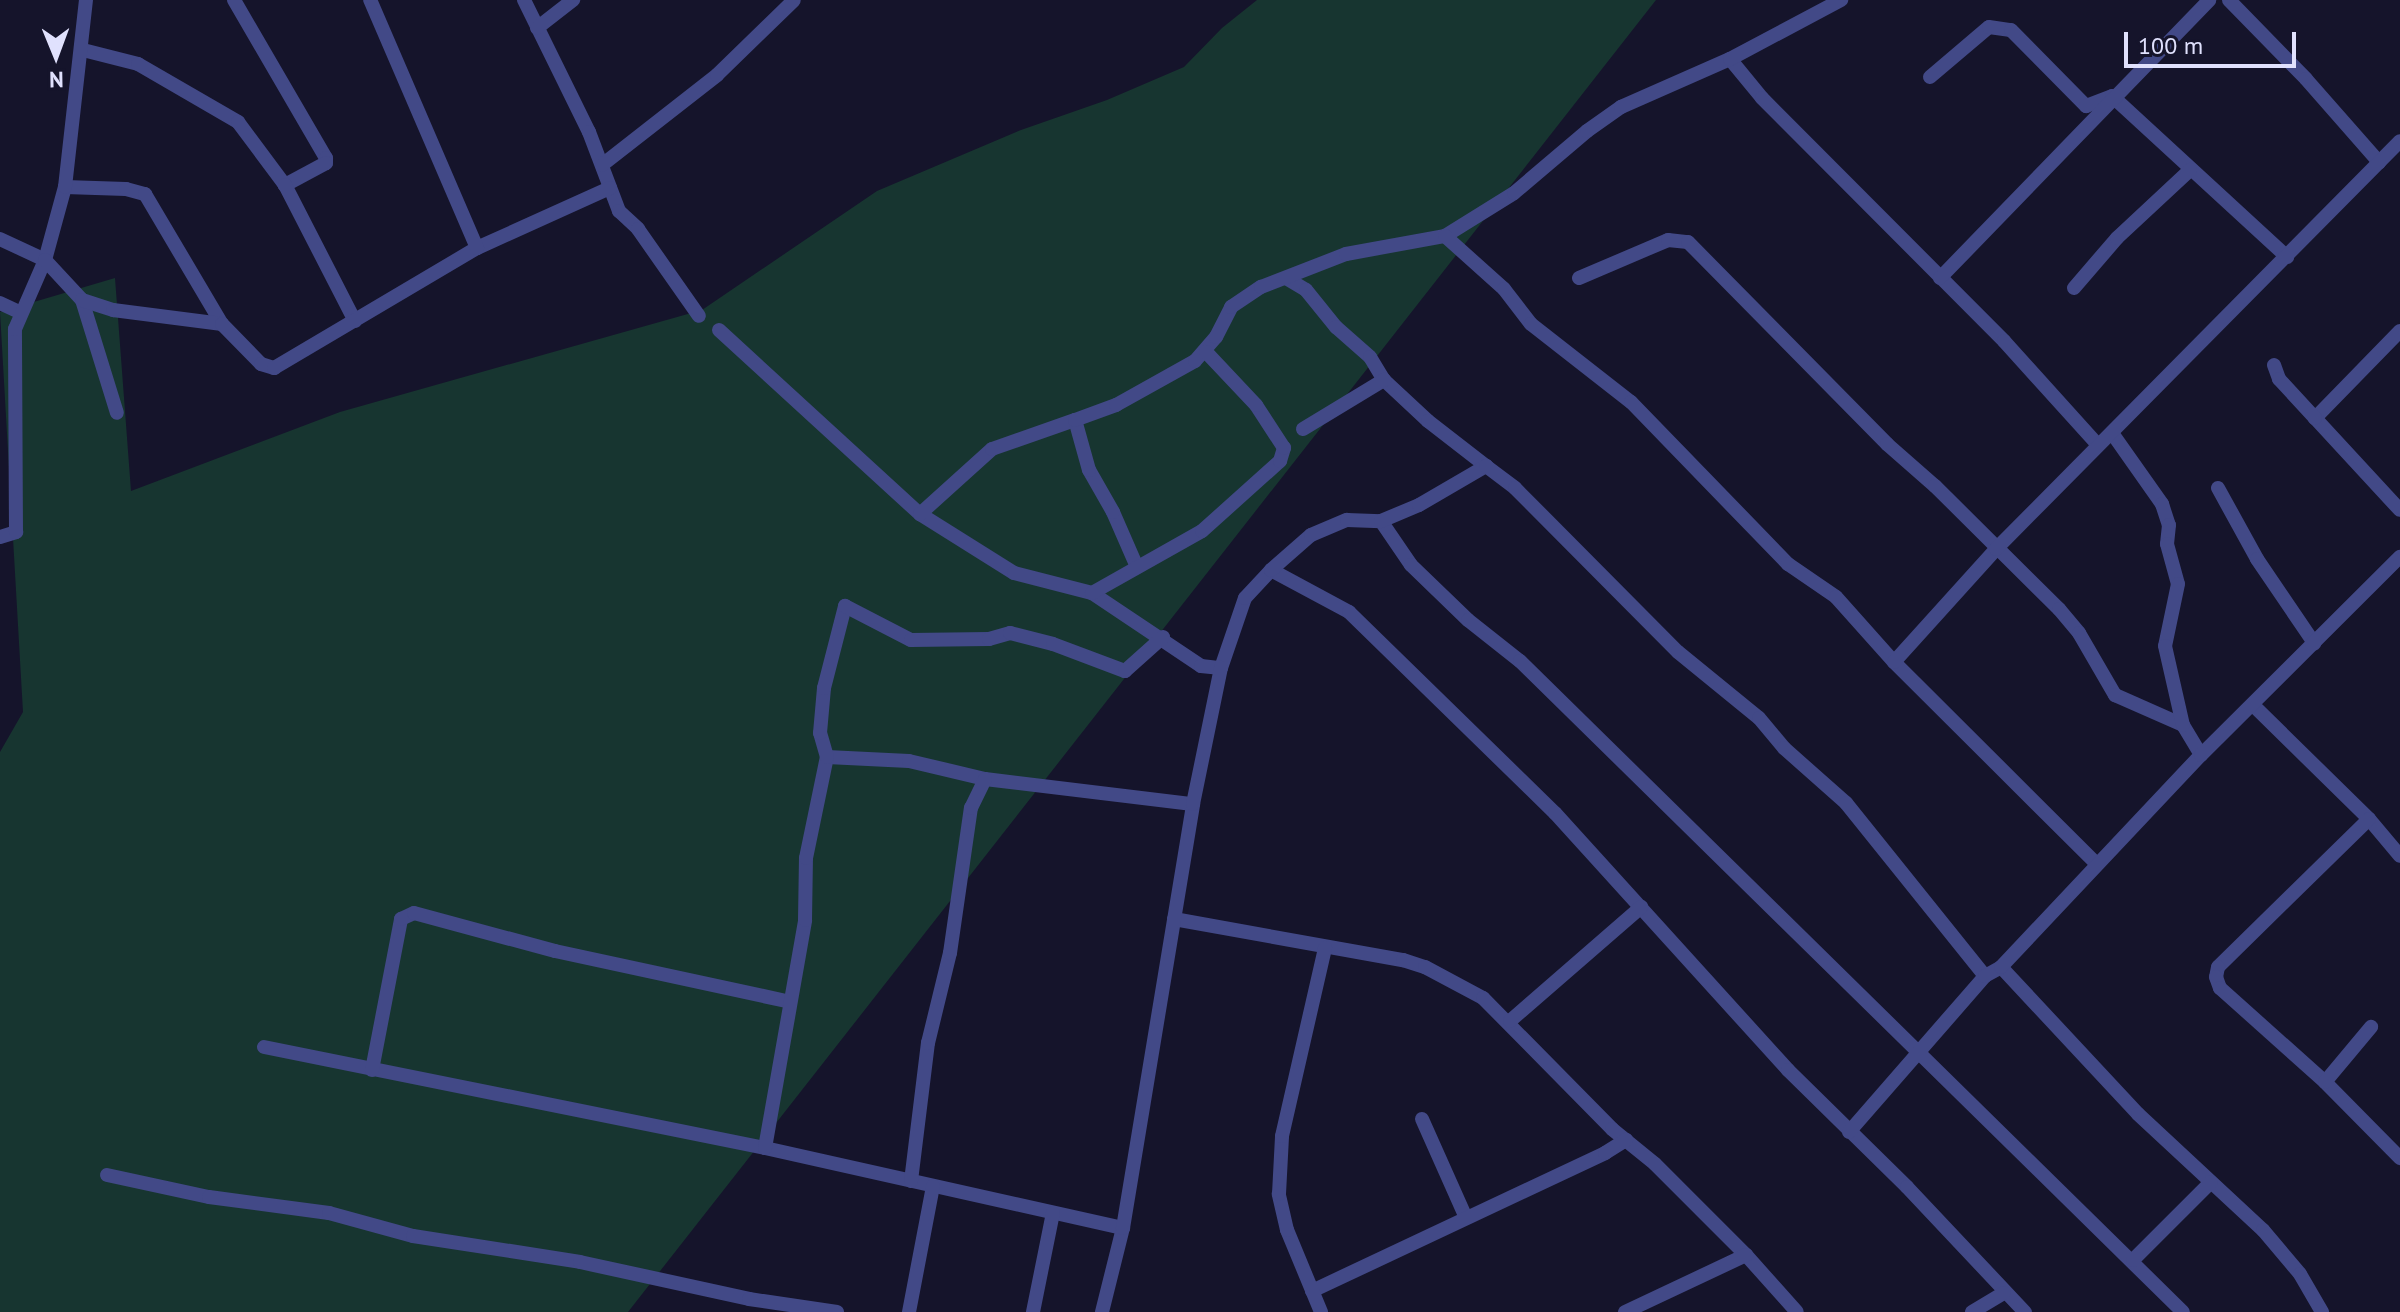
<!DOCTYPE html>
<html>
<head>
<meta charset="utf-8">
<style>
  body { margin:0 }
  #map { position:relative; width:2400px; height:1312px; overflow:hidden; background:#15142b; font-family:"PT Sans",sans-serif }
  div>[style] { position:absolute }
  .green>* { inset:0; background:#173530 }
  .minor>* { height:14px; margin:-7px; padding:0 7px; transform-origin:7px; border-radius:7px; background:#424987 }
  span { translate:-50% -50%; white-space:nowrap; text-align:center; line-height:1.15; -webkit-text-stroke:6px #15142b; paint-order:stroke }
  .north { position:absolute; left:16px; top:16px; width:80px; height:80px; -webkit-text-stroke:6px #15142b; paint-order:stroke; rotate:179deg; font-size:22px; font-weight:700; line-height:32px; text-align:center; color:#e0e1fd }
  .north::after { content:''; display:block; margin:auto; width:28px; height:36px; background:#e0e1fd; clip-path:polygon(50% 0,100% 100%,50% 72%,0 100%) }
  .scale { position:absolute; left:2124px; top:32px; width:172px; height:36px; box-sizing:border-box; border:4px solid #e0e1fd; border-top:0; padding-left:10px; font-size:24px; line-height:28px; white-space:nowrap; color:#e0e1fd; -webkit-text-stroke:6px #15142b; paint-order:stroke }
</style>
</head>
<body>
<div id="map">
  <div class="green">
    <i style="clip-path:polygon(1257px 0,1656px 0,628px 1312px,0 1312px,0 752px,23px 712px,0 312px,115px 278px,131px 491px,340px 412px,702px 310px,877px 191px,1021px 130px,1107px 100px,1184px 67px,1222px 28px)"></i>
  </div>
  <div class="minor">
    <i style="left:234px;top:0;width:183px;rotate:59.8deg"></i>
    <i style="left:326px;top:158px;width:5px;rotate:90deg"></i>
    <i style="left:326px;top:163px;width:47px;rotate:151.8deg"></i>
    <i style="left:524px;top:0;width:147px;rotate:63.8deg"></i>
    <i style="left:589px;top:132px;width:85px;rotate:69.2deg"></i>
    <i style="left:619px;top:211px;width:26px;rotate:43deg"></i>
    <i style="left:638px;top:229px;width:106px;rotate:55deg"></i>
    <i style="left:2229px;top:0;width:110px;rotate:45.7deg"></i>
    <i style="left:2306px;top:79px;width:111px;rotate:48.7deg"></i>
    <i style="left:537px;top:28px;width:46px;rotate:-37.9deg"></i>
    <i style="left:83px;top:50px;width:57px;rotate:14.3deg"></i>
    <i style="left:138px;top:64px;width:116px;rotate:30.1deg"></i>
    <i style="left:238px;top:122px;width:79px;rotate:53.3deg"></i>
    <i style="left:285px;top:185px;width:153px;rotate:62.8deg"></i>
    <i style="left:1730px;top:59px;width:50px;rotate:50.6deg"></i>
    <i style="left:1762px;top:98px;width:343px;rotate:45.1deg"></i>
    <i style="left:2004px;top:341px;width:140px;rotate:47.9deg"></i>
    <i style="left:1930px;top:77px;width:77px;rotate:-40.3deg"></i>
    <i style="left:1989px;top:27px;width:22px;rotate:8deg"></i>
    <i style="left:2011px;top:30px;width:107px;rotate:45.4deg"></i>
    <i style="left:2086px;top:106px;width:28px;rotate:-21deg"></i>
    <i style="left:2112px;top:96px;width:238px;rotate:42.6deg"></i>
    <i style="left:602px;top:165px;width:146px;rotate:-38deg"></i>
    <i style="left:717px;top:75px;width:107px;rotate:-44.2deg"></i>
    <i style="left:65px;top:187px;width:61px;rotate:1.9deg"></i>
    <i style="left:126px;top:189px;width:20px;rotate:15deg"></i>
    <i style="left:145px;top:194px;width:151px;rotate:59.4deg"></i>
    <i style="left:1445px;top:236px;width:81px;rotate:-31.9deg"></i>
    <i style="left:1514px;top:193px;width:96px;rotate:-40.3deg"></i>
    <i style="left:1587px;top:131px;width:42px;rotate:-35.2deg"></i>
    <i style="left:1621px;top:107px;width:119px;rotate:-23.8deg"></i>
    <i style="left:1730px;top:59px;width:126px;rotate:-28deg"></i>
    <i style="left:0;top:239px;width:50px;rotate:25deg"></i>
    <i style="left:45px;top:260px;width:76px;rotate:-74.7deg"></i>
    <i style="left:65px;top:187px;width:188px;rotate:-83.6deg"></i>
    <i style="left:477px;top:248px;width:146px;rotate:-24.3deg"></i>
    <i style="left:1286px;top:278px;width:23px;rotate:31deg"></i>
    <i style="left:1306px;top:290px;width:48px;rotate:51deg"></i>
    <i style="left:1336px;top:327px;width:45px;rotate:41.4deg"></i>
    <i style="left:1370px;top:357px;width:27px;rotate:59deg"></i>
    <i style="left:1384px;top:380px;width:60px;rotate:43deg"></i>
    <i style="left:1428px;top:421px;width:73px;rotate:37.8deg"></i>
    <i style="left:1579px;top:278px;width:97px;rotate:-23.1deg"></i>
    <i style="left:1668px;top:240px;width:20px;rotate:6deg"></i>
    <i style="left:1688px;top:242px;width:284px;rotate:45.4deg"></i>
    <i style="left:1887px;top:444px;width:64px;rotate:41.2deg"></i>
    <i style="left:1935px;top:486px;width:175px;rotate:44.8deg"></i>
    <i style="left:2059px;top:609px;width:31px;rotate:50deg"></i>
    <i style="left:2079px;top:633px;width:72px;rotate:59.9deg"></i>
    <i style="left:2115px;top:695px;width:74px;rotate:23.8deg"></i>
    <i style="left:2183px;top:725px;width:35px;rotate:59deg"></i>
    <i style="left:1940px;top:278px;width:387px;rotate:-45.9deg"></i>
    <i style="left:2074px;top:288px;width:66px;rotate:-49.3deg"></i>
    <i style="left:2117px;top:238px;width:100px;rotate:-43deg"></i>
    <i style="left:82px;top:300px;width:118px;rotate:72.8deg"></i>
    <i style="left:0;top:303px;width:23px;rotate:25deg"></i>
    <i style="left:719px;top:330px;width:273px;rotate:42.5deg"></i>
    <i style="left:920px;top:514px;width:111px;rotate:32.1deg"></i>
    <i style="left:1014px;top:573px;width:81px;rotate:14.4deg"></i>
    <i style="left:1092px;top:593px;width:131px;rotate:33.8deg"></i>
    <i style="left:1201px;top:666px;width:20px;rotate:6deg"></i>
    <i style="left:1221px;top:668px;width:74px;rotate:-71.1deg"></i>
    <i style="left:1245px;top:598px;width:38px;rotate:-47deg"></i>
    <i style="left:1271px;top:570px;width:89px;rotate:28.3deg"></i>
    <i style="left:1349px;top:612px;width:288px;rotate:44.3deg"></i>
    <i style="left:1555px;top:813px;width:347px;rotate:47.8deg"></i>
    <i style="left:1788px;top:1070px;width:167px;rotate:44.5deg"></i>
    <i style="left:1907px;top:1187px;width:172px;rotate:46.7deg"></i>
    <i style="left:2400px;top:331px;width:122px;rotate:134.3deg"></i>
    <i style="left:2315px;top:418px;width:125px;rotate:47.3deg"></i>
    <i style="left:2274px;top:365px;width:15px;rotate:70deg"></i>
    <i style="left:2279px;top:379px;width:53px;rotate:47.3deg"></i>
    <i style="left:1303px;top:429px;width:95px;rotate:-31.2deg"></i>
    <i style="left:2112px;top:433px;width:87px;rotate:54.8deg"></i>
    <i style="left:2162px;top:504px;width:22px;rotate:72deg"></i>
    <i style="left:2169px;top:525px;width:19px;rotate:96deg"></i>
    <i style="left:2167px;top:544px;width:41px;rotate:74.6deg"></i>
    <i style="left:2178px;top:584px;width:63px;rotate:101.8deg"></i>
    <i style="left:2165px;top:646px;width:81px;rotate:77.2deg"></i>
    <i style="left:2218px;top:488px;width:81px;rotate:61.2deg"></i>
    <i style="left:2257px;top:559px;width:102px;rotate:55.8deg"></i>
    <i style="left:920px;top:514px;width:97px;rotate:-42.1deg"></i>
    <i style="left:992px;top:449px;width:88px;rotate:-19.3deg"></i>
    <i style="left:1381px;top:521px;width:53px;rotate:55.7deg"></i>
    <i style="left:1411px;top:565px;width:79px;rotate:44deg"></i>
    <i style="left:1468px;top:620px;width:66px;rotate:38.3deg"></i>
    <i style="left:1520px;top:661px;width:929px;rotate:44.48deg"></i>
    <i style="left:0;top:537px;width:17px;rotate:-17deg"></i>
    <i style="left:16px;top:532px;width:203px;rotate:-90.3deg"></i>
    <i style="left:15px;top:329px;width:75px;rotate:-66.5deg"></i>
    <i style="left:45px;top:260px;width:54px;rotate:47.2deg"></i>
    <i style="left:82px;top:300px;width:33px;rotate:18deg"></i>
    <i style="left:113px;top:310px;width:110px;rotate:7.3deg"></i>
    <i style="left:222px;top:324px;width:56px;rotate:45.7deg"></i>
    <i style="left:261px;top:364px;width:14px;rotate:17deg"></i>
    <i style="left:274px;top:368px;width:236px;rotate:-30.6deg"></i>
    <i style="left:477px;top:248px;width:270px;rotate:-113.3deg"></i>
    <i style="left:1137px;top:567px;width:60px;rotate:-113.6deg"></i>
    <i style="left:1113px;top:512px;width:48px;rotate:-119.7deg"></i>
    <i style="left:1089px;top:470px;width:52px;rotate:-105.6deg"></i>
    <i style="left:1075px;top:420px;width:44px;rotate:-20.1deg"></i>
    <i style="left:1116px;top:405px;width:90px;rotate:-29.1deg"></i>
    <i style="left:1195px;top:361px;width:32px;rotate:-49deg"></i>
    <i style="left:1216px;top:337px;width:34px;rotate:-63deg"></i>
    <i style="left:1231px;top:307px;width:36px;rotate:-34deg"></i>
    <i style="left:1261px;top:287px;width:91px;rotate:-21.2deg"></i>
    <i style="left:1346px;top:254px;width:101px;rotate:-10.3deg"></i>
    <i style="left:1445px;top:236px;width:79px;rotate:41.9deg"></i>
    <i style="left:1504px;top:289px;width:44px;rotate:52.4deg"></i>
    <i style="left:1531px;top:324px;width:127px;rotate:38deg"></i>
    <i style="left:1631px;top:402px;width:226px;rotate:45.9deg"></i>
    <i style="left:1788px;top:564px;width:58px;rotate:34.5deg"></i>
    <i style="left:1836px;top:597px;width:87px;rotate:48.3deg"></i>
    <i style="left:1894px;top:662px;width:286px;rotate:44.9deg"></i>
    <i style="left:1271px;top:570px;width:53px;rotate:-41.2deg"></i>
    <i style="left:1311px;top:535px;width:39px;rotate:-23deg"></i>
    <i style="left:1347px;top:520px;width:34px;rotate:2deg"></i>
    <i style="left:1381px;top:521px;width:41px;rotate:-22.8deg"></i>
    <i style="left:1419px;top:505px;width:78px;rotate:-30.2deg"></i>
    <i style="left:1486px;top:466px;width:36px;rotate:37deg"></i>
    <i style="left:1515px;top:488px;width:231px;rotate:45.2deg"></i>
    <i style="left:1678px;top:652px;width:104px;rotate:39.2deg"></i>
    <i style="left:1759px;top:718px;width:39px;rotate:50deg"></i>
    <i style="left:1784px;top:748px;width:83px;rotate:41.6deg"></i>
    <i style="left:1846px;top:803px;width:222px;rotate:51.2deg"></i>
    <i style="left:1092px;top:593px;width:126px;rotate:-29.4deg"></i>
    <i style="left:1202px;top:531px;width:105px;rotate:-41.9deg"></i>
    <i style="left:1280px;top:461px;width:14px;rotate:-73deg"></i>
    <i style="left:1284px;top:448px;width:51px;rotate:-123.1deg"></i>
    <i style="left:1256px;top:405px;width:73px;rotate:-133.3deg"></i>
    <i style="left:1894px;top:662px;width:152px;rotate:-47.9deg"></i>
    <i style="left:1996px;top:549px;width:574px;rotate:-45.28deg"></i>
    <i style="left:2254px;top:706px;width:161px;rotate:44.5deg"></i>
    <i style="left:2369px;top:819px;width:48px;rotate:50deg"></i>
    <i style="left:827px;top:757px;width:82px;rotate:2.8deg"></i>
    <i style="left:909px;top:761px;width:78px;rotate:13.3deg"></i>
    <i style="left:985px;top:779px;width:209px;rotate:6.9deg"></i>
    <i style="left:2369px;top:819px;width:211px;rotate:135.6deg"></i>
    <i style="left:2218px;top:967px;width:10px;rotate:101deg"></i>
    <i style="left:2216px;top:977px;width:12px;rotate:70deg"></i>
    <i style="left:2220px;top:988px;width:141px;rotate:41.8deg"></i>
    <i style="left:2325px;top:1082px;width:107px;rotate:45.4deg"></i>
    <i style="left:1174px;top:919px;width:233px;rotate:10.2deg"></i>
    <i style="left:1403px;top:960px;width:23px;rotate:18deg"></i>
    <i style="left:1425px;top:967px;width:66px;rotate:28.1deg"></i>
    <i style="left:1483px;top:998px;width:184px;rotate:45.4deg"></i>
    <i style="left:1612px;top:1129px;width:55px;rotate:39.1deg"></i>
    <i style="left:1655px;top:1164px;width:129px;rotate:45deg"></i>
    <i style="left:1746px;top:1255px;width:76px;rotate:48.2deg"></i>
    <i style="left:2001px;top:967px;width:201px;rotate:47deg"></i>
    <i style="left:2138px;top:1114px;width:171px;rotate:42.9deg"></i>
    <i style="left:2263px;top:1230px;width:57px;rotate:49.9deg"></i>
    <i style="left:2300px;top:1274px;width:44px;rotate:59.9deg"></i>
    <i style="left:1510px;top:1021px;width:174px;rotate:-41deg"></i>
    <i style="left:264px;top:1047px;width:511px;rotate:11.4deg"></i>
    <i style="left:765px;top:1148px;width:367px;rotate:12.6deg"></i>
    <i style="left:372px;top:1070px;width:154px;rotate:-79.1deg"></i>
    <i style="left:401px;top:919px;width:14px;rotate:-25deg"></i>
    <i style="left:414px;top:913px;width:146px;rotate:15.1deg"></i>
    <i style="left:555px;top:951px;width:240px;rotate:12.2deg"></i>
    <i style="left:2325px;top:1082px;width:72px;rotate:-50.1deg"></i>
    <i style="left:1422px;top:1119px;width:108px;rotate:66deg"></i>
    <i style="left:1849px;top:1132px;width:207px;rotate:-48.9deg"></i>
    <i style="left:1985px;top:976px;width:18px;rotate:-29deg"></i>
    <i style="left:2001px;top:967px;width:291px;rotate:-46.7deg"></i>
    <i style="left:2201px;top:755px;width:281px;rotate:-44.9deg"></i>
    <i style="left:765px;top:1148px;width:231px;rotate:-80deg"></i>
    <i style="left:805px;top:920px;width:62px;rotate:-89.1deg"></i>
    <i style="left:806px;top:858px;width:103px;rotate:-78.3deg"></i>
    <i style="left:827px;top:757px;width:25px;rotate:-106deg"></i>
    <i style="left:820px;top:733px;width:45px;rotate:-84.9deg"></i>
    <i style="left:824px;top:688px;width:85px;rotate:-75.6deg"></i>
    <i style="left:845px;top:606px;width:74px;rotate:27.3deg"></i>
    <i style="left:911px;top:640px;width:78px;rotate:-0.7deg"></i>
    <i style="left:989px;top:639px;width:22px;rotate:-16deg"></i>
    <i style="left:1010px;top:633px;width:44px;rotate:14.3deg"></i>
    <i style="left:1053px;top:644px;width:77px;rotate:20.6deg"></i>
    <i style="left:1125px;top:671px;width:51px;rotate:-41.8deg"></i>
    <i style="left:107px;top:1175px;width:104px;rotate:12.2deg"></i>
    <i style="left:209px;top:1197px;width:121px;rotate:7.6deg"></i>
    <i style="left:329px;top:1213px;width:87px;rotate:15.3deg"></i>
    <i style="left:413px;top:1236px;width:169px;rotate:8.8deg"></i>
    <i style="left:580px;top:1262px;width:173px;rotate:12.3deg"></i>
    <i style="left:749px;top:1299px;width:89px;rotate:8.4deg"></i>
    <i style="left:911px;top:1181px;width:139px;rotate:-83deg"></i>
    <i style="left:928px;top:1043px;width:93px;rotate:-76.3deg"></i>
    <i style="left:950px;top:953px;width:147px;rotate:-81.8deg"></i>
    <i style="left:971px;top:808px;width:32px;rotate:-64deg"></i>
    <i style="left:2133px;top:1260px;width:110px;rotate:-45deg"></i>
    <i style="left:1312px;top:1291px;width:324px;rotate:-25.2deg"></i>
    <i style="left:1605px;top:1153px;width:25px;rotate:-32deg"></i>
    <i style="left:909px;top:1312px;width:128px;rotate:-79.2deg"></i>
    <i style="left:1033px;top:1312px;width:101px;rotate:-78.6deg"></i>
    <i style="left:1102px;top:1312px;width:87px;rotate:-76deg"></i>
    <i style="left:1123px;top:1228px;width:430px;rotate:-80.6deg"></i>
    <i style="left:1193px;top:804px;width:139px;rotate:-78.4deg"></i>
    <i style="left:1321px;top:1312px;width:89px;rotate:-112.5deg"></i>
    <i style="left:1287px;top:1230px;width:37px;rotate:-103deg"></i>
    <i style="left:1279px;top:1194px;width:58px;rotate:-87deg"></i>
    <i style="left:1282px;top:1136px;width:193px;rotate:-77.1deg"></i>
    <i style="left:1625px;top:1312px;width:134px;rotate:-25.2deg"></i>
    <i style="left:1972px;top:1312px;width:37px;rotate:-31deg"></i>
  </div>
  <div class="north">N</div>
  <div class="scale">100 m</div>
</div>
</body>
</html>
